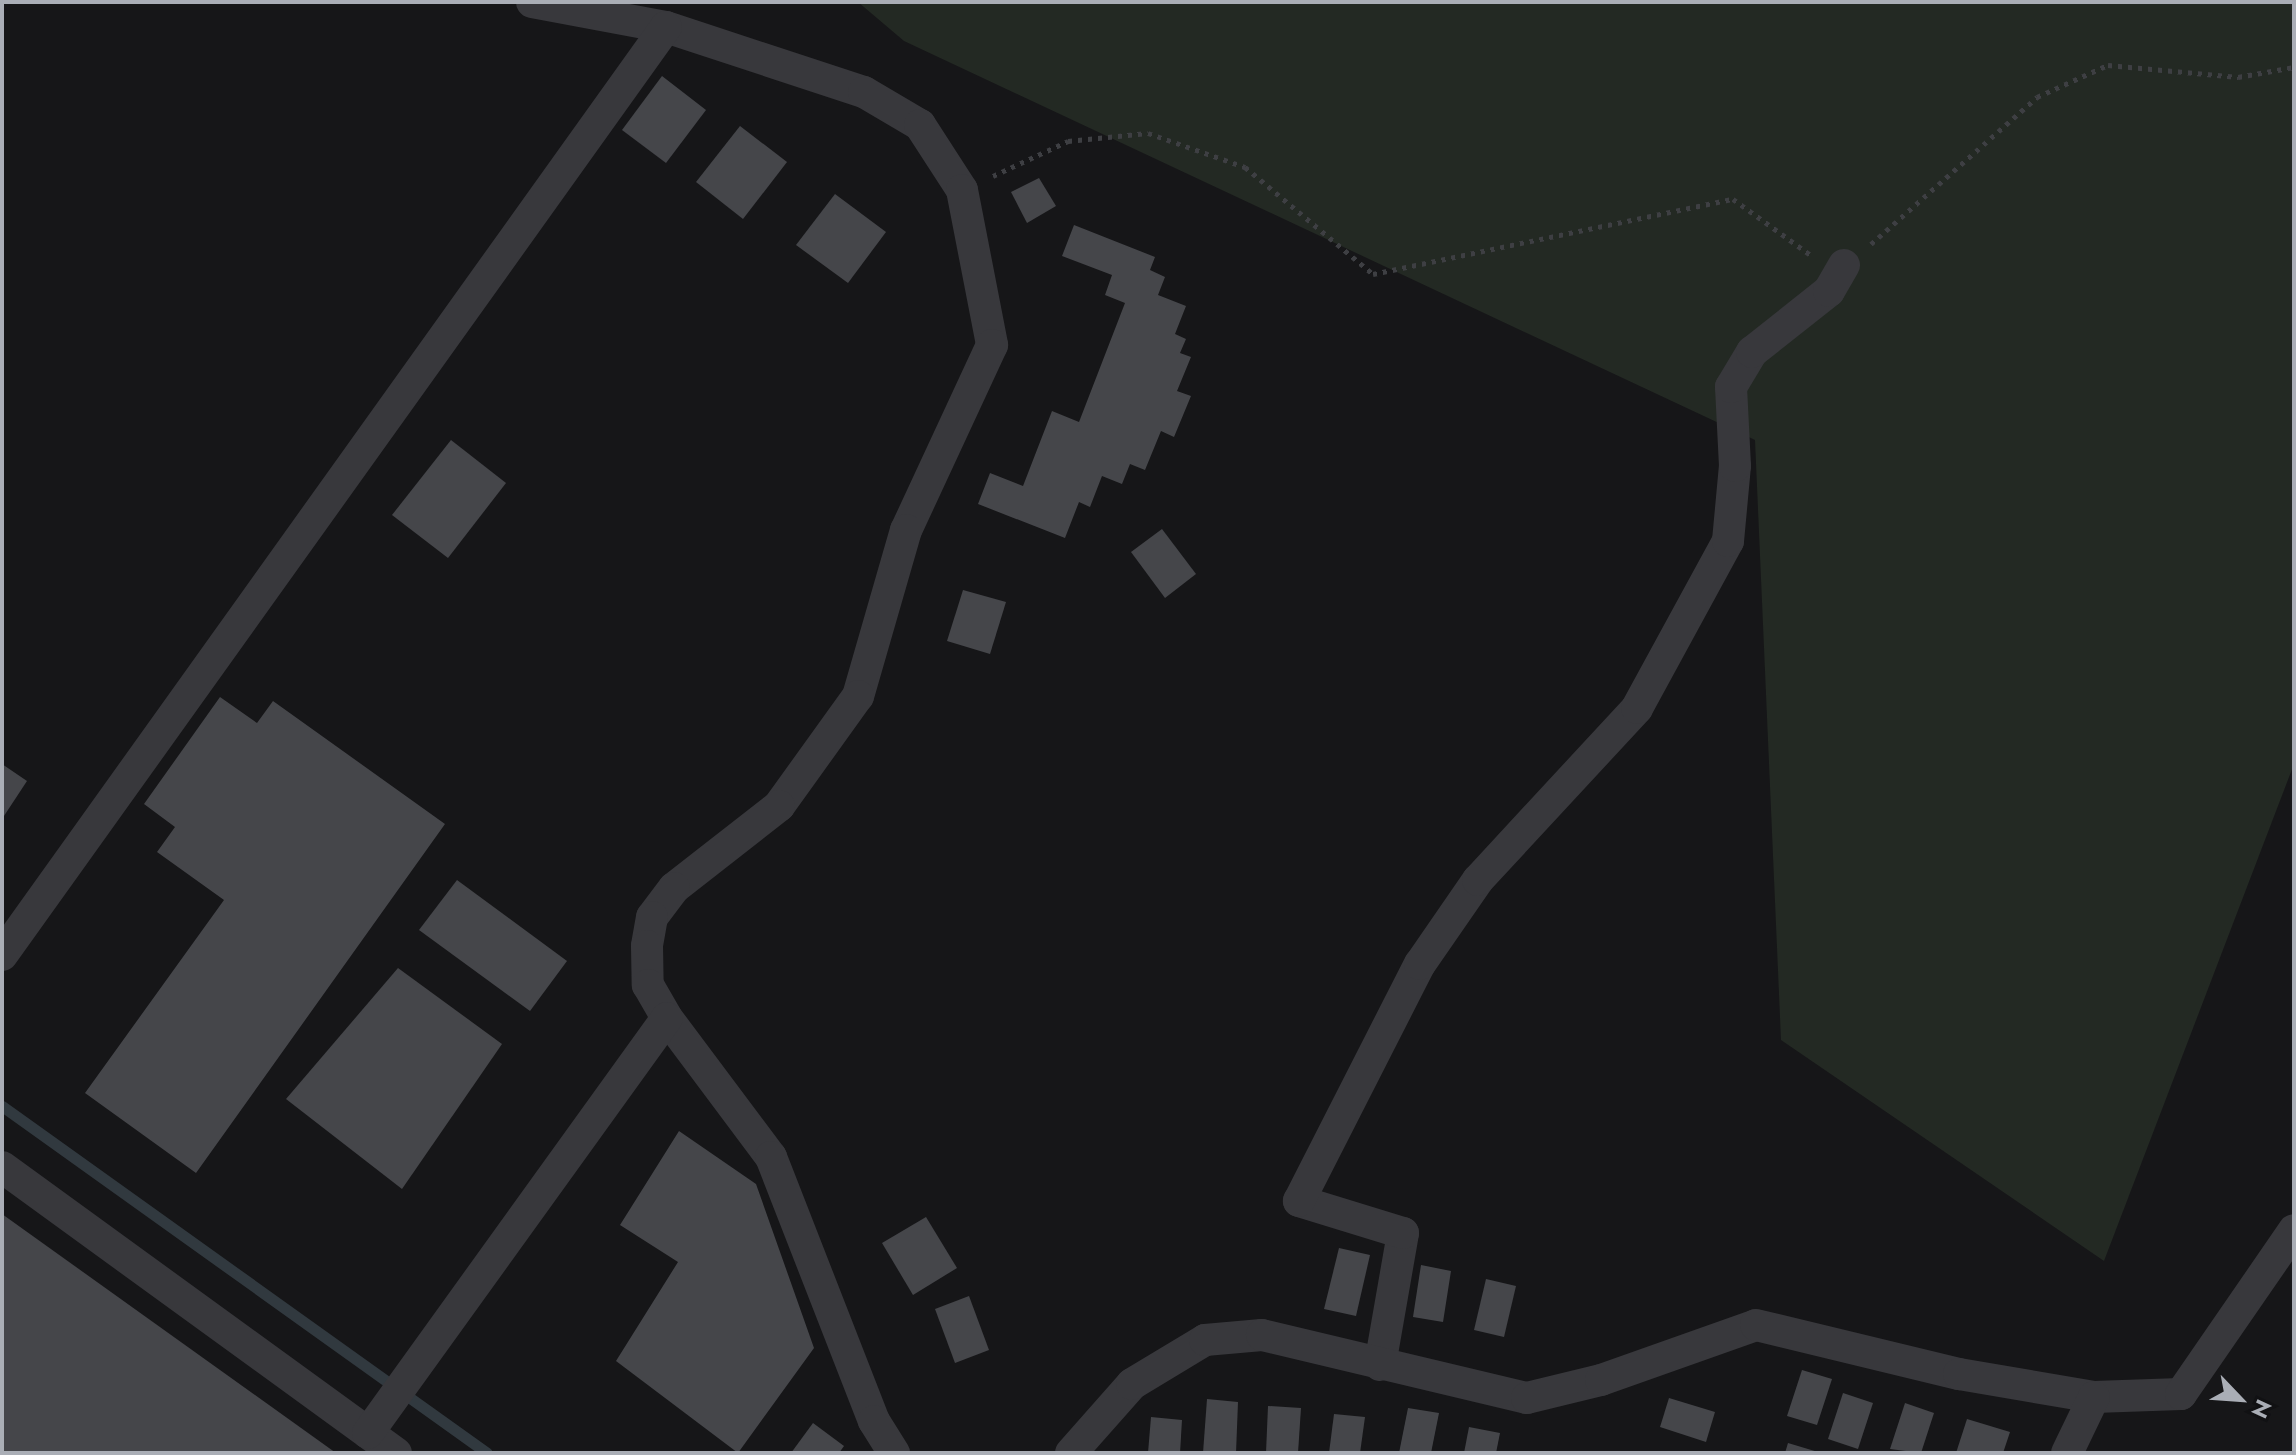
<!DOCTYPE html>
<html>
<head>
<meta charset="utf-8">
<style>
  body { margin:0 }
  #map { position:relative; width:2296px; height:1455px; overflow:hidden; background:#161618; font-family:Jost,sans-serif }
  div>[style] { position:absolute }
  .green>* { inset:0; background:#232923 }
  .stream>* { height:11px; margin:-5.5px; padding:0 5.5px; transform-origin:5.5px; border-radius:5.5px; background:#31393f }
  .building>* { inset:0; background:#45464a }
  .path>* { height:5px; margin-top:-2.5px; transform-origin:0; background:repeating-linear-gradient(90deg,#3e3f43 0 4px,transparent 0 10px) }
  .street>* { height:32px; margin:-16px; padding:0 16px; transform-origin:16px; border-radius:16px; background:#38383c }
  span { translate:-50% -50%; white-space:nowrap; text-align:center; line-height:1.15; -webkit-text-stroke:7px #111113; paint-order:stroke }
  .frame { position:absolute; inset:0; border:4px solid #aaaeb6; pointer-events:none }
  .north { position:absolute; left:2200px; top:1359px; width:80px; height:80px; -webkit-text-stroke:6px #111113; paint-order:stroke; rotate:115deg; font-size:22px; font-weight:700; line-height:32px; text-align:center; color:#aaaeb6 }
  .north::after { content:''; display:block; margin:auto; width:28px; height:36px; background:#aaaeb6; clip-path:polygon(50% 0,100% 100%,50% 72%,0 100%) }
</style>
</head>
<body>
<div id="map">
  <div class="green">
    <i style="clip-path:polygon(858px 2px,2294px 2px,2294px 764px,2104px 1261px,1781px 1040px,1755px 440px,904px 41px)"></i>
  </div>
  <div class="stream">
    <i style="left:2px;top:1106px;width:596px;rotate:35.58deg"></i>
  </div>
  <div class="building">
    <i style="clip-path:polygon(662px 76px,706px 110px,666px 163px,622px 130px)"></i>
    <i style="clip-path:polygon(740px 126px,787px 162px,743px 219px,696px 182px)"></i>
    <i style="clip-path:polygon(1039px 178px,1056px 206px,1027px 223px,1011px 192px)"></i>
    <i style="clip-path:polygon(835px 194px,886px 232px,848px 283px,796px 245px)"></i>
    <i style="clip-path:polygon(1074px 225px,1155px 257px,1150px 270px,1165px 277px,1158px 295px,1186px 306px,1175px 334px,1186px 339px,1180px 353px,1191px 357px,1177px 391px,1191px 396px,1174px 437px,1161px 431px,1145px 470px,1130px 464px,1122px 484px,1102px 476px,1090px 507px,1079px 502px,1065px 538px,978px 504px,990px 473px,1023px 486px,1052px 411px,1079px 422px,1125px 303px,1105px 295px,1112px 275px,1062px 256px)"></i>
    <i style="clip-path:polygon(451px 440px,506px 483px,448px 558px,392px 515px)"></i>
    <i style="clip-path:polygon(1162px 529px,1196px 574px,1165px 598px,1131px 552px)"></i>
    <i style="clip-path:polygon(963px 590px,1006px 602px,990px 654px,947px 641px)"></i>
    <i style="clip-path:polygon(220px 697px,257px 723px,273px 701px,445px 824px,196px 1173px,85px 1093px,224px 900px,157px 852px,175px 827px,144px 804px)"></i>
    <i style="clip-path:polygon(2px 764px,27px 781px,2px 819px)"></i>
    <i style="clip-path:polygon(457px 880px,567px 961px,530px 1011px,419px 930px)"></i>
    <i style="clip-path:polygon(398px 968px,502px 1044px,402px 1189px,286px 1099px)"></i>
    <i style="clip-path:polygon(679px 1131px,756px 1184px,814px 1348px,738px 1453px,616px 1361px,678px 1262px,620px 1225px)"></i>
    <i style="clip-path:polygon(2px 1214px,336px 1453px,2px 1453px)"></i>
    <i style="clip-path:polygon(926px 1217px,957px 1268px,913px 1295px,882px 1243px)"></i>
    <i style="clip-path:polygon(1339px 1248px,1370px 1255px,1356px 1316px,1324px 1309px)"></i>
    <i style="clip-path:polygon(1421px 1265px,1451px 1271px,1443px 1322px,1413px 1317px)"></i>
    <i style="clip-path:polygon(1486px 1279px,1516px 1286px,1504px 1337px,1474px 1330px)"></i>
    <i style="clip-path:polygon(969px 1296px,989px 1350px,955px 1363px,935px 1309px)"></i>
    <i style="clip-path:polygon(1802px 1370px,1832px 1379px,1817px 1425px,1787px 1416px)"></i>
    <i style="clip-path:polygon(1843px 1393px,1873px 1403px,1858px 1449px,1828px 1439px)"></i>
    <i style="clip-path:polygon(1669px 1398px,1715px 1412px,1706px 1442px,1660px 1427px)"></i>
    <i style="clip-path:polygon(1207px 1399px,1238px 1402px,1236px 1453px,1203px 1453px)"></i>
    <i style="clip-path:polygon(1905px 1403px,1934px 1413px,1921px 1453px,1890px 1449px)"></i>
    <i style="clip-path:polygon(1268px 1406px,1301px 1408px,1298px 1453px,1266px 1453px)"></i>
    <i style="clip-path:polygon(1408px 1408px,1439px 1413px,1431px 1453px,1399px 1453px)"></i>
    <i style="clip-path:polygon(1334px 1414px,1365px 1417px,1360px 1453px,1329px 1453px)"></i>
    <i style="clip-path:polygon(1151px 1417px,1182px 1420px,1180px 1453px,1148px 1453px)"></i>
    <i style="clip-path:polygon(1967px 1419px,2010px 1432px,2003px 1453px,1956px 1453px)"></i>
    <i style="clip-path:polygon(813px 1423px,844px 1446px,839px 1453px,791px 1453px)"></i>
    <i style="clip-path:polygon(1469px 1427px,1500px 1433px,1496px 1453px,1464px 1453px)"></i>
    <i style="clip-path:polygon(1788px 1443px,1818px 1452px,1818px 1453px,1785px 1453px)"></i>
  </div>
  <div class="path">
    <i style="left:993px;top:176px;width:83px;rotate:-25deg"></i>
    <i style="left:1068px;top:141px;width:80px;rotate:-5.7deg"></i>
    <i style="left:1148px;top:133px;width:103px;rotate:19.3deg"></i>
    <i style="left:1245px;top:167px;width:167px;rotate:39.9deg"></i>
    <i style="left:1373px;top:274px;width:368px;rotate:-11.8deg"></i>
    <i style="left:1733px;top:199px;width:97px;rotate:35.8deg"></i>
    <i style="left:1871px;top:244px;width:222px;rotate:-41.5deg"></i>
    <i style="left:2037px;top:97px;width:78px;rotate:-24.3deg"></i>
    <i style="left:2108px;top:65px;width:131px;rotate:5.3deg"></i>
    <i style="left:2238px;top:77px;width:57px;rotate:-10.1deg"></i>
  </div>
  <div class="street">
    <i style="left:532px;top:2px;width:136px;rotate:10.6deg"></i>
    <i style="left:666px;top:27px;width:208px;rotate:18.2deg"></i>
    <i style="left:864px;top:92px;width:65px;rotate:30.5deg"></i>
    <i style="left:920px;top:125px;width:77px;rotate:57.1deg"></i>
    <i style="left:962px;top:190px;width:158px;rotate:79deg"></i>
    <i style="left:992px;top:345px;width:204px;rotate:114.9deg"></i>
    <i style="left:906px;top:530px;width:173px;rotate:106.1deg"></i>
    <i style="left:858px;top:696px;width:135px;rotate:125.7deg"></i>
    <i style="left:779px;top:806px;width:133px;rotate:142deg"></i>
    <i style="left:674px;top:888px;width:36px;rotate:127deg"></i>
    <i style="left:652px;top:917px;width:29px;rotate:100deg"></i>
    <i style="left:647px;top:946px;width:39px;rotate:89deg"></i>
    <i style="left:648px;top:985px;width:38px;rotate:60deg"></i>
    <i style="left:667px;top:1018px;width:174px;rotate:53.2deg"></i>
    <i style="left:771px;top:1157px;width:283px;rotate:68.7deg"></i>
    <i style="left:874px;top:1421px;width:38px;rotate:58deg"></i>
    <i style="left:2px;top:955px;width:1141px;rotate:-54.42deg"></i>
    <i style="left:2px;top:1167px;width:487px;rotate:36deg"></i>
    <i style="left:1380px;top:1365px;width:134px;rotate:-80.1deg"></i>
    <i style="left:1403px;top:1233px;width:109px;rotate:-162.9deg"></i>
    <i style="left:1299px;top:1201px;width:266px;rotate:-63deg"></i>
    <i style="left:1420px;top:964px;width:102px;rotate:-55.4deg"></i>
    <i style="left:1478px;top:880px;width:234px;rotate:-47.2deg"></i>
    <i style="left:1637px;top:708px;width:190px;rotate:-61.4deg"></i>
    <i style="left:1728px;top:541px;width:75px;rotate:-84.7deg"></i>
    <i style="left:1735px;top:466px;width:79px;rotate:-92.9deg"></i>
    <i style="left:1731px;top:387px;width:41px;rotate:-59deg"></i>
    <i style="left:1752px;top:352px;width:98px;rotate:-38.4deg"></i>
    <i style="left:1829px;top:291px;width:30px;rotate:-60deg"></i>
    <i style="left:368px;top:1433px;width:511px;rotate:-54.23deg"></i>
    <i style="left:1071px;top:1453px;width:92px;rotate:-48.5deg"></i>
    <i style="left:1132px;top:1384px;width:85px;rotate:-31.1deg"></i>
    <i style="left:1205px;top:1340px;width:57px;rotate:-5deg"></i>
    <i style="left:1262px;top:1335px;width:272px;rotate:13.4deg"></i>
    <i style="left:1527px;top:1398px;width:76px;rotate:-13.7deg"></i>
    <i style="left:1601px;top:1380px;width:164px;rotate:-19.5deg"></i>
    <i style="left:1756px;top:1325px;width:209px;rotate:13.6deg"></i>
    <i style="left:1959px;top:1374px;width:137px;rotate:9.7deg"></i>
    <i style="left:2094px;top:1397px;width:87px;rotate:-2deg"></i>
    <i style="left:2181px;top:1394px;width:199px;rotate:-55.4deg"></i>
    <i style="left:2067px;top:1453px;width:62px;rotate:-64.3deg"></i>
  </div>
  <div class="frame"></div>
  <div class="north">N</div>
</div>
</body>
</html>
